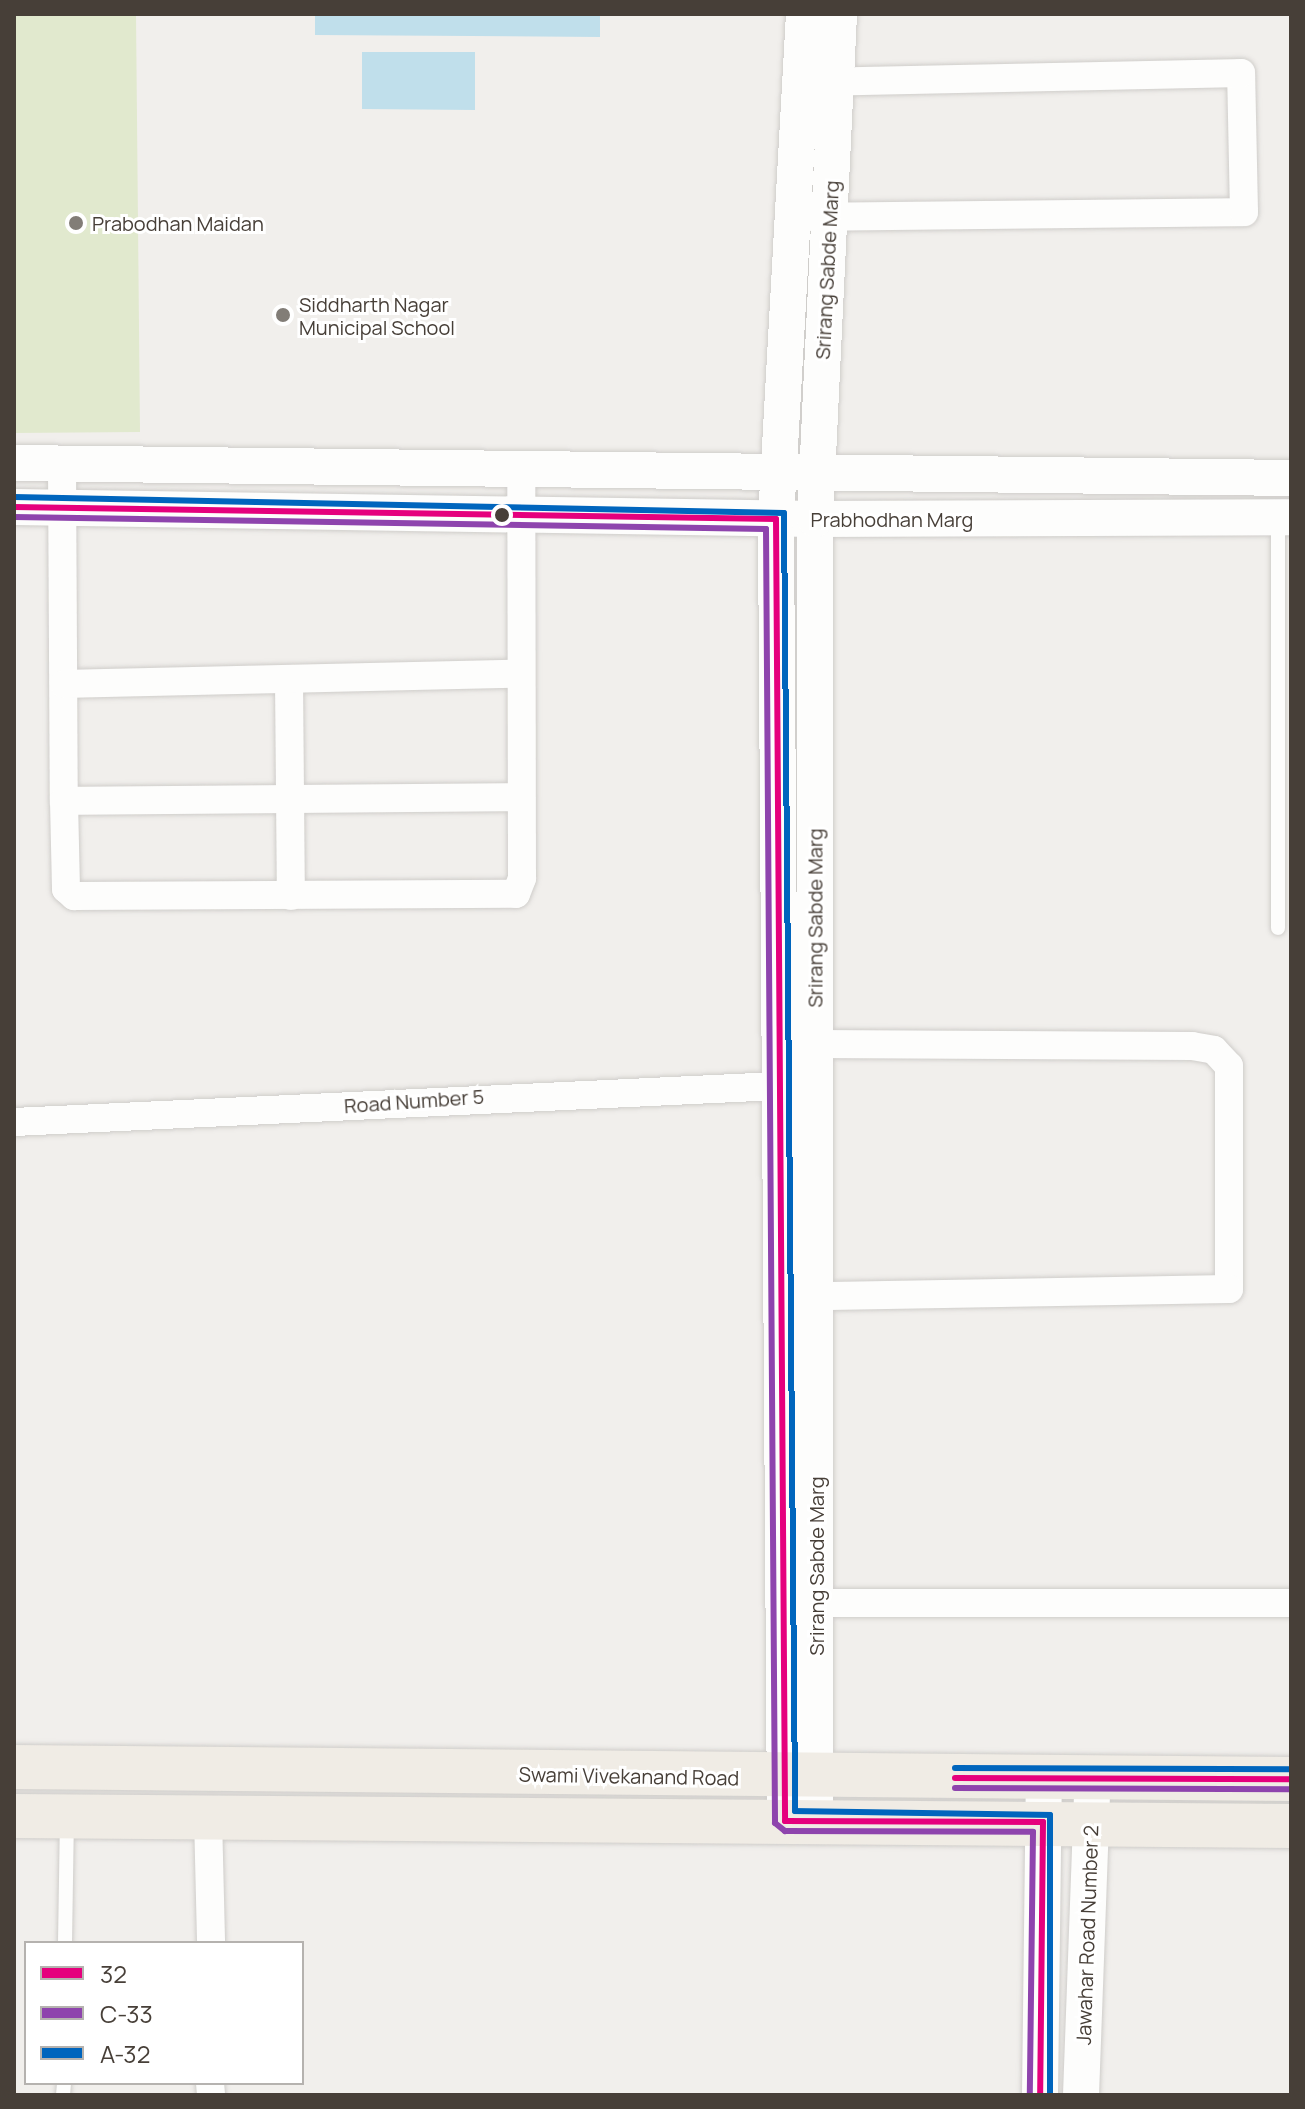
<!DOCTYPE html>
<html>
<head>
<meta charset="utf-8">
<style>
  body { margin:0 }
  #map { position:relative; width:1305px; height:2109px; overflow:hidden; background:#f1efec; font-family:Manrope,sans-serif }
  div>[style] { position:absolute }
  .green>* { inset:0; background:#e1e9ce }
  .water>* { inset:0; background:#c0dfeb }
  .roads { filter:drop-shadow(0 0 2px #cfcdca) drop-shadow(0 0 2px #cfcdca) }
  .service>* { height:14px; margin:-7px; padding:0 7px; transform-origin:7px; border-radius:7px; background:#fdfdfc }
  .minor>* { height:28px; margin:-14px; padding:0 14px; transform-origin:14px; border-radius:14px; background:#fdfdfc }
  .tertiary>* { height:36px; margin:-18px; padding:0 18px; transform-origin:18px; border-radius:18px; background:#fdfdfc }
  .primary>* { height:44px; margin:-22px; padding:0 22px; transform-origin:22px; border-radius:22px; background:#f0ece5 }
  .bus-1>* { height:6px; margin:-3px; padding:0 3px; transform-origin:3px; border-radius:3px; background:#e5007d }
  .bus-2>* { height:6px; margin:-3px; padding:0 3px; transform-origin:3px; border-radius:3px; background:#8e44ad }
  .bus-3>* { height:6px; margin:-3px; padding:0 3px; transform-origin:3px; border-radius:3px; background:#0065bd }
  .dots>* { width:22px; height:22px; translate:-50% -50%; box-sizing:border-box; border:4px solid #fff; border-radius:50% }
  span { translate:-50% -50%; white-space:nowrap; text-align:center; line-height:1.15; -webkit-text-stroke:6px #fff; paint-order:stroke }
  .poi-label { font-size:20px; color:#473f38 }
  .left { translate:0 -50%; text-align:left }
  .street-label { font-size:20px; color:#473f38 }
  .frame { position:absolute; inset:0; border:16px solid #473f38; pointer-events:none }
  .legend { position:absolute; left:24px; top:1941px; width:280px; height:144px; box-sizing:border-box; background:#fff; border:2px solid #b5b2af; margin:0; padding:10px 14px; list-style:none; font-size:24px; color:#473f38 }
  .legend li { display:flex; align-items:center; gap:16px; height:40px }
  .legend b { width:40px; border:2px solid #b5b2af }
</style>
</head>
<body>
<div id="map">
  <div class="green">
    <i style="clip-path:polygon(14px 14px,136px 14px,140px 432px,14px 433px)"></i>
  </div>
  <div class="water">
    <i style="clip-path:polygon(315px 14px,600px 14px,600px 37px,315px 35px)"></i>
    <i style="clip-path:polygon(362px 52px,475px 52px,475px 110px,362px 109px)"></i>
  </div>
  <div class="roads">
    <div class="service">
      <i style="left:1278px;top:928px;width:410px;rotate:-90deg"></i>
      <i style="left:65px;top:1943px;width:122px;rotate:-89.1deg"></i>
      <i style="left:63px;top:2095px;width:12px;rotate:-85deg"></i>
    </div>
    <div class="minor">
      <i style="left:792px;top:217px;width:452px;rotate:-0.6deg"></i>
      <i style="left:1244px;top:212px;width:139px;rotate:-91.2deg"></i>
      <i style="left:1241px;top:73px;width:424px;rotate:178.8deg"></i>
      <i style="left:62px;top:464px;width:337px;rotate:89.7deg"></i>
      <i style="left:64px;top:801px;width:457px;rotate:-0.5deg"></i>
      <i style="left:289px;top:679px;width:217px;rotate:89.5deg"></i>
      <i style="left:64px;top:684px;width:457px;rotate:-1.3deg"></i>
      <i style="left:64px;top:801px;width:88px;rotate:88.7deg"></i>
      <i style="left:66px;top:889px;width:11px;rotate:41deg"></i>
      <i style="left:74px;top:896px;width:442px;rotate:-0.3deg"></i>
      <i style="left:516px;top:894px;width:17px;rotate:-69deg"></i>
      <i style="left:522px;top:878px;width:408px;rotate:-90.1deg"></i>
      <i style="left:815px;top:1044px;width:377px;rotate:0.3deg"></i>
      <i style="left:1192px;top:1046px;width:22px;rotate:10deg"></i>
      <i style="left:1214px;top:1050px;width:22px;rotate:47deg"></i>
      <i style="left:1229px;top:1066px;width:223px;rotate:90deg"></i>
      <i style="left:1229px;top:1289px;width:414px;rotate:179deg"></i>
      <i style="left:14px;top:1122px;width:787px;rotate:-2.7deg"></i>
      <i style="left:816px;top:1603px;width:475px"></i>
      <i style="left:208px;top:1817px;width:126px;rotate:88.6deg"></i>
      <i style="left:210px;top:2083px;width:12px;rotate:85deg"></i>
    </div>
    <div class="tertiary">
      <i style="left:14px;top:463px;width:1277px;rotate:0.67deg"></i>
      <i style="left:14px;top:507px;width:801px;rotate:0.86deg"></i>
      <i style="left:815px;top:519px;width:476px;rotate:-0.2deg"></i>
      <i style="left:785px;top:1821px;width:1302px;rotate:-90.4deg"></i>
      <i style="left:776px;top:519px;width:506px;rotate:-86.83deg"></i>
      <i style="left:815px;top:1822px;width:1303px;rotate:-90deg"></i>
      <i style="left:815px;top:519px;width:506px;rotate:-87.28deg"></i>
      <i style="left:1040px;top:2095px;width:318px;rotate:-89.3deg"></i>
      <i style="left:1081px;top:2095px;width:299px;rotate:-87.9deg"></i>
    </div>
    <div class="primary">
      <i style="left:14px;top:1767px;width:1277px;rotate:0.54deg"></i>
      <i style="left:14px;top:1816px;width:1277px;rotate:0.45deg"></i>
    </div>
  </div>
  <div class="bus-1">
    <i style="left:14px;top:507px;width:762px;rotate:0.9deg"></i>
    <i style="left:776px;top:519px;width:1302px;rotate:89.6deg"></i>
    <i style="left:785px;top:1821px;width:258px;rotate:0.2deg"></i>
    <i style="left:1043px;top:1822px;width:273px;rotate:90.6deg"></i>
    <i style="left:955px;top:1778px;width:336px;rotate:0.2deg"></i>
  </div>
  <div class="bus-2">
    <i style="left:14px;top:517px;width:752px;rotate:0.91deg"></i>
    <i style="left:766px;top:529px;width:1294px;rotate:89.6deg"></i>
    <i style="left:775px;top:1823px;width:13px;rotate:39deg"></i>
    <i style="left:785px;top:1831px;width:248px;rotate:0.2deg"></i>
    <i style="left:1033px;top:1832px;width:263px;rotate:90.7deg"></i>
    <i style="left:955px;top:1788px;width:336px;rotate:0.2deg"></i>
  </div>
  <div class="bus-3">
    <i style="left:14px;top:497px;width:770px;rotate:1.19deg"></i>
    <i style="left:784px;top:513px;width:1298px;rotate:89.51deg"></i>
    <i style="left:795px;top:1811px;width:255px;rotate:0.9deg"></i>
    <i style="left:1050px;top:1815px;width:280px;rotate:90deg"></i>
    <i style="left:955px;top:1768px;width:336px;rotate:0.2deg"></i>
  </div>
  <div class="dots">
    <i style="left:76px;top:223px;background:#827d77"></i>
    <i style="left:283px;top:315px;background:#827d77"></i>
    <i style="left:502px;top:515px;background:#473f38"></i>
  </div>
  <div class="poi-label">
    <span class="left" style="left:92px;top:223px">Prabodhan Maidan</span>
    <span class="left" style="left:299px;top:316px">Siddharth Nagar<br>Municipal School</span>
  </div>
  <div class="street-label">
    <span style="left:827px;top:270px;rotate:-87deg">Srirang Sabde Marg</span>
    <span style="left:892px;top:519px">Prabhodhan Marg</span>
    <span style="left:815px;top:918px;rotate:-90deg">Srirang Sabde Marg</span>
    <span style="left:414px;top:1101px;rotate:-4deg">Road Number 5</span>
    <span style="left:816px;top:1566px;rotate:-90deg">Srirang Sabde Marg</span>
    <span style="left:629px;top:1776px;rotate:1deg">Swami Vivekanand Road</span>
    <span style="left:1087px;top:1935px;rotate:-88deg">Jawahar Road Number 2</span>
  </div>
  <div class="frame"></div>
  <ul class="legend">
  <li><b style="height:10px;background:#e5007d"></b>32</li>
  <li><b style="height:10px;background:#8e44ad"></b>C-33</li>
  <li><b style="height:10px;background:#0065bd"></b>A-32</li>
  </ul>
</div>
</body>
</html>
